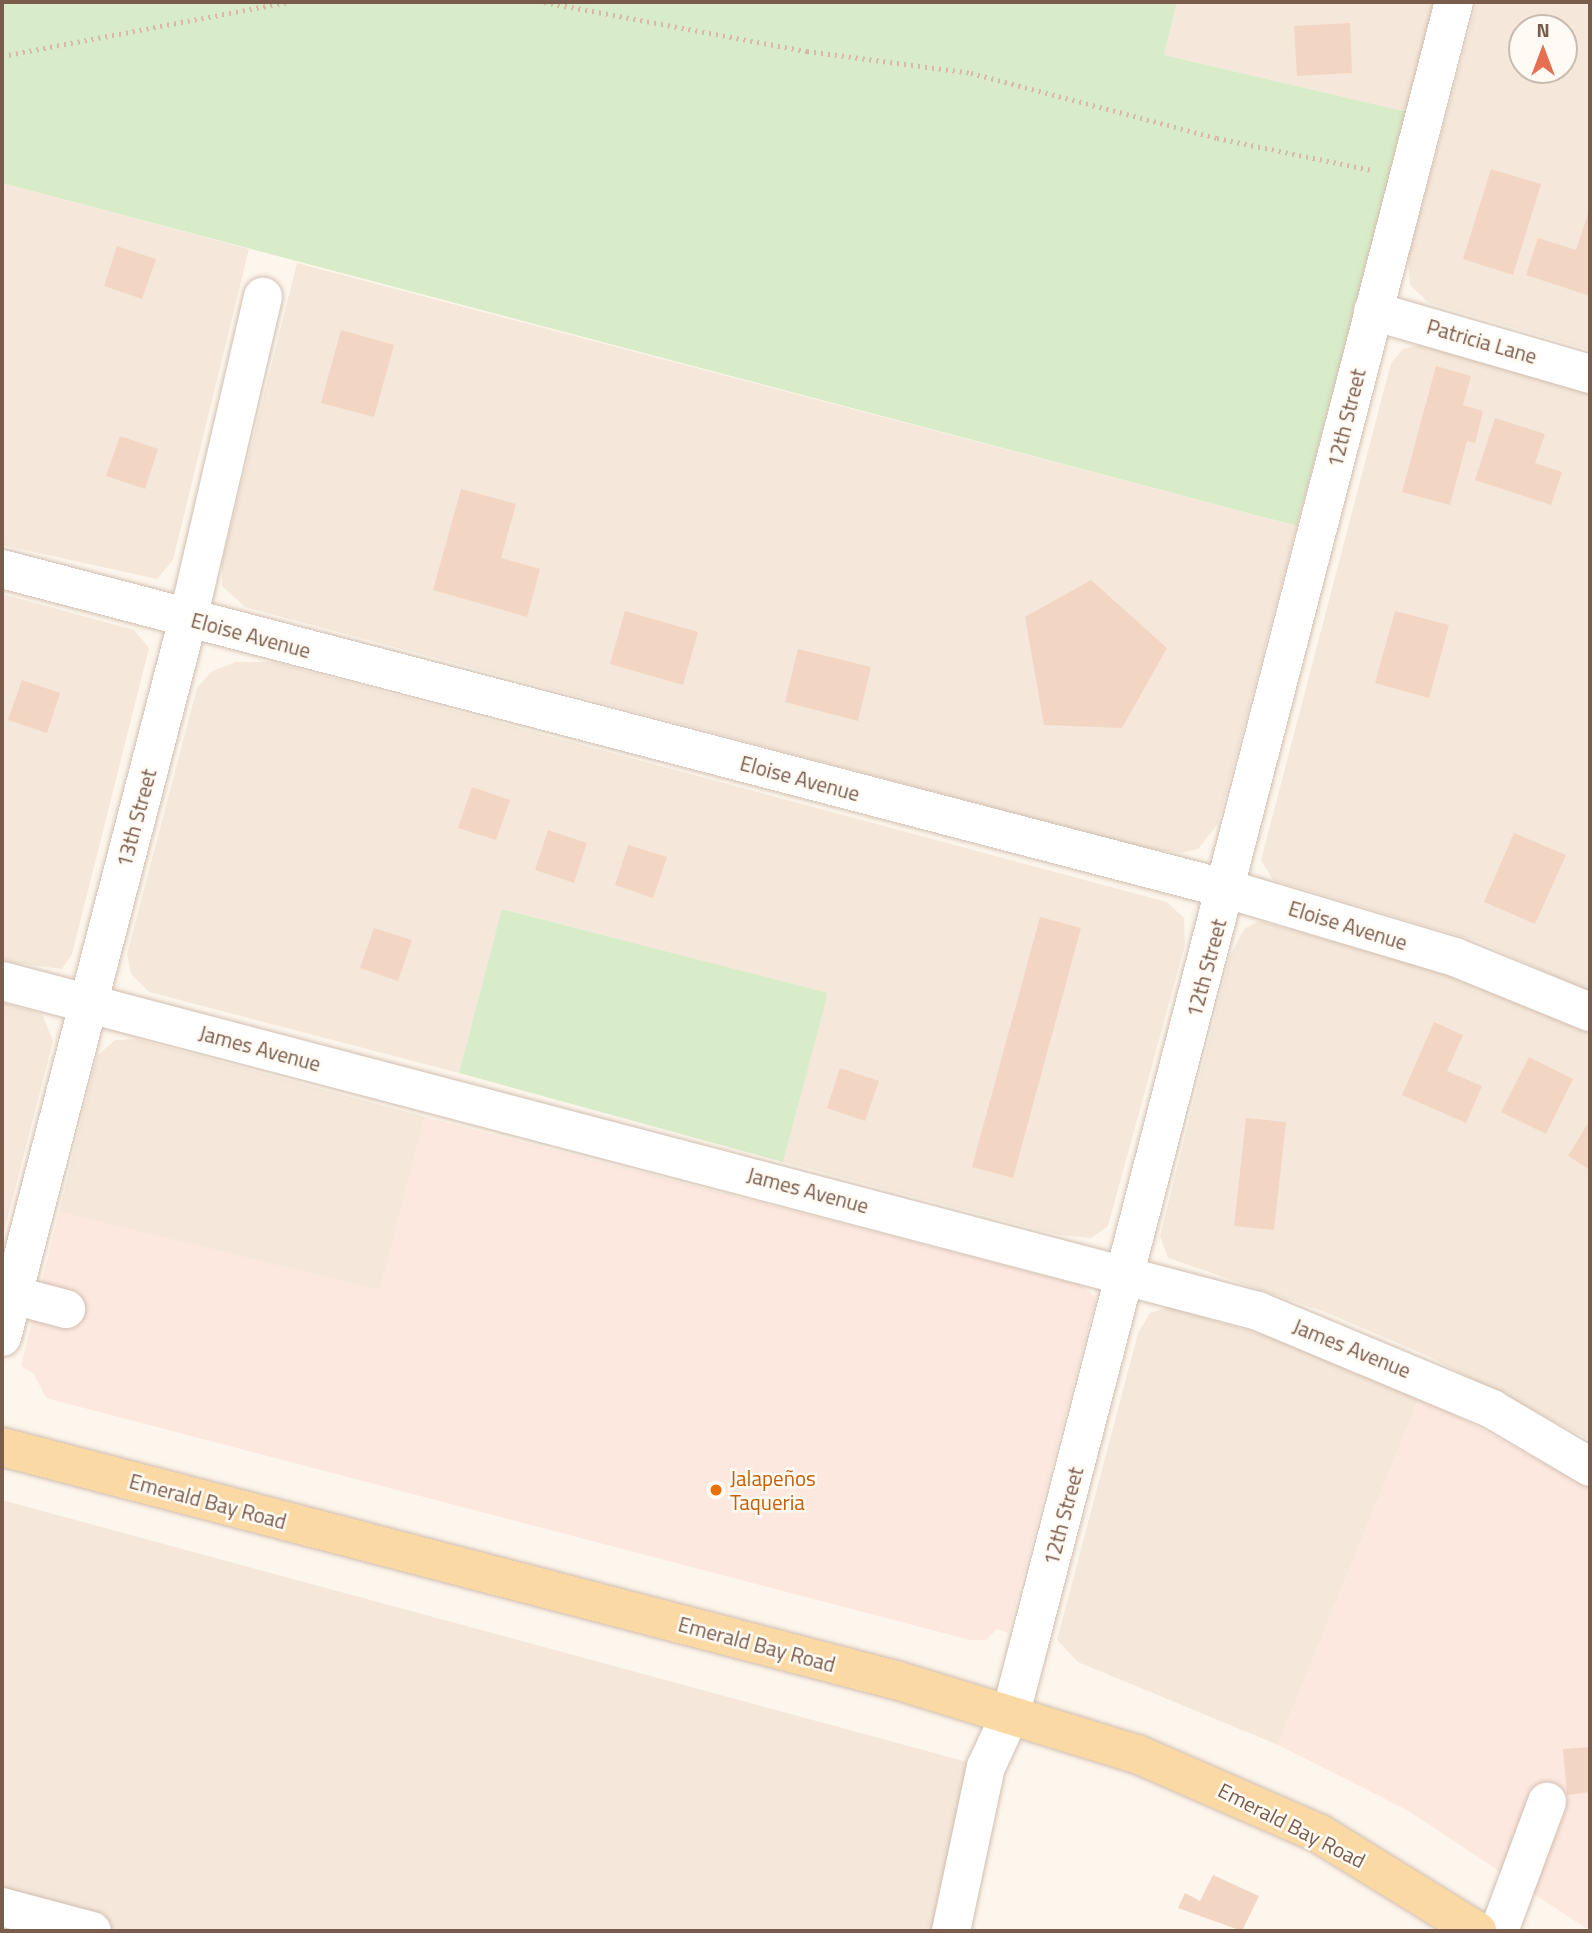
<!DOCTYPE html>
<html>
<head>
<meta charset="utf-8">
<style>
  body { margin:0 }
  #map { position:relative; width:1592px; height:1933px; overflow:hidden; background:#fdf6ec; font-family:"Titillium Web",sans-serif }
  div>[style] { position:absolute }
  .residential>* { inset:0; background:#f5e8da }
  .commercial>* { inset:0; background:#fde8e0 }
  .green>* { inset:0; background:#d8ecc9 }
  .building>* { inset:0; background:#f3d5c3 }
  .path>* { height:4.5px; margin-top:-2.25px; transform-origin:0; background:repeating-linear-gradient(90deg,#d9b8a5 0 2px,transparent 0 7px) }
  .roads { filter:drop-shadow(0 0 2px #d1beb0) drop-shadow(0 0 2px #d1beb0) }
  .minor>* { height:38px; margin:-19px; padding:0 19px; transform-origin:19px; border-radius:19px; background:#fff }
  .major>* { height:38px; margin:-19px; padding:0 19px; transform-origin:19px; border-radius:19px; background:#fbd9a5 }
  .dots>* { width:19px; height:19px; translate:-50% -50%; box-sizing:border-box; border:4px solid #fffaf3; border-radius:50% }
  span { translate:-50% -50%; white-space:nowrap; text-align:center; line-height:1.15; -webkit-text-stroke:5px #fffaf3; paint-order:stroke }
  .street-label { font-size:21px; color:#7a5c4d }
  .food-label { font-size:21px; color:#c56008 }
  .left { translate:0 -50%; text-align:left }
  .frame { position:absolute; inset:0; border:4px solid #7a5c4d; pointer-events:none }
  .north { position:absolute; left:1508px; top:14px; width:70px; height:70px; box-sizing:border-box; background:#fffaf3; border:2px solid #cabbb1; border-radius:50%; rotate:0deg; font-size:19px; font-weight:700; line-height:28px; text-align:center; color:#7a5c4d }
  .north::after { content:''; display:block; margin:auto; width:24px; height:32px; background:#e76f51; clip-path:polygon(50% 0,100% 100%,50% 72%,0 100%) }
</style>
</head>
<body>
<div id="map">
  <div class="residential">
    <i style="clip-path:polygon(1177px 2px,1434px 2px,1408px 112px,1164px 55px)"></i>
    <i style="clip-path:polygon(evenodd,1477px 2px,1590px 2px,1590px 350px,1429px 303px,1410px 285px,1408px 258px,1477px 2px,1522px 28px,1564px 28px,1564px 70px,1522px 70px,1522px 28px)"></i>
    <i style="clip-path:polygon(2px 183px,249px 249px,173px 560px,157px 579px,2px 545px)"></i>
    <i style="clip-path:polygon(297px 263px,1297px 526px,1218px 824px,1198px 849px,1180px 853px,1140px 847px,245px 607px,222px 586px,222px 562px)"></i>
    <i style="clip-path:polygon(1427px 343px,1590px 391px,1590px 992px,1480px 942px,1273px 880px,1261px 860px,1391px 363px,1403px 349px)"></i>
    <i style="clip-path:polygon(2px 594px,134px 630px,149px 648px,72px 954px,62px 969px,2px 961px)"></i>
    <i style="clip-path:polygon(235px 662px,273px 662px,1167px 902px,1184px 918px,1185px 945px,1108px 1226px,1091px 1238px,1059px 1235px,783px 1162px,827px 993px,503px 909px,459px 1073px,149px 992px,131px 974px,127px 954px,197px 688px,211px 672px)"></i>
    <i style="clip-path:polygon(1259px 921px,1431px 969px,1590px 1032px,1590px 1440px,1428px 1356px,1325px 1312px,1168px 1258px,1160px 1236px,1230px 956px,1244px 929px)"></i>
    <i style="clip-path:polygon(2px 1003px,42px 1014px,53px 1041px,2px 1240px)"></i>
    <i style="clip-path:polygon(137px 1039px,425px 1117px,380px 1291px,59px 1212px,97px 1056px,115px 1040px)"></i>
    <i style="clip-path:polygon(1169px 1307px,1303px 1347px,1420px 1396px,1278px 1745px,1078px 1662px,1057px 1640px,1138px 1333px,1150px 1313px)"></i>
    <i style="clip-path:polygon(2px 1500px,986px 1767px,942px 1931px,2px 1931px)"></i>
  </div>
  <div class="commercial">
    <i style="clip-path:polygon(425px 1117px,1081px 1285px,1096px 1298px,1008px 1633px,997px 1629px,986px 1640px,970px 1640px,46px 1398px,33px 1373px,21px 1366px,59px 1212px,380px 1290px)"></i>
    <i style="clip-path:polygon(1420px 1396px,1590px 1488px,1590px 1931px,1407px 1810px,1278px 1745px)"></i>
  </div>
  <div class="green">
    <i style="clip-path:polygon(2px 2px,1177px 2px,1164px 55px,1408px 112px,1297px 526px,2px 183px)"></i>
    <i style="clip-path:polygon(502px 909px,828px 993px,783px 1162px,459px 1073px)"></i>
  </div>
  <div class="building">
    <i style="clip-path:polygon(1350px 23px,1352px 73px,1297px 76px,1294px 26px)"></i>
    <i style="clip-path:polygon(1491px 169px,1541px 184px,1513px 275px,1463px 259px)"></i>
    <i style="clip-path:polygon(1590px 207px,1590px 296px,1526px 275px,1538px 238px,1576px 250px)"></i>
    <i style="clip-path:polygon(117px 246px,156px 259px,142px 299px,104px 286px)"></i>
    <i style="clip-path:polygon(341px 330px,394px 345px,374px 417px,321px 403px)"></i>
    <i style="clip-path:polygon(1436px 366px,1471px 376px,1463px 405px,1483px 411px,1475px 443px,1467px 441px,1450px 505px,1402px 492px)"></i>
    <i style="clip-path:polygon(1495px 418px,1545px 434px,1535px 463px,1562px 472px,1551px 505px,1475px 480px)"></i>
    <i style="clip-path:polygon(120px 436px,158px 449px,145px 489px,106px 476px)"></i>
    <i style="clip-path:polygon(461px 489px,516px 504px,501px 558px,540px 569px,527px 617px,433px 590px)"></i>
    <i style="clip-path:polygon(1091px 580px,1167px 648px,1122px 728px,1044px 725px,1025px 617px)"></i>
    <i style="clip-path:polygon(625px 611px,698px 632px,683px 685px,610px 664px)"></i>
    <i style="clip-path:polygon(1395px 611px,1449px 625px,1429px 698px,1375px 683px)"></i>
    <i style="clip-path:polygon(798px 649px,871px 667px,858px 721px,785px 702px)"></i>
    <i style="clip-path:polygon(22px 680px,60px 693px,47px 733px,8px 720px)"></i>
    <i style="clip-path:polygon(472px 787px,510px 800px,496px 840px,458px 828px)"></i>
    <i style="clip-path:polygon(548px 830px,587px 843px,574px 883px,535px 870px)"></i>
    <i style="clip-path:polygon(1514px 833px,1566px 855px,1535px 924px,1484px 902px)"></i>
    <i style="clip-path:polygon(628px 845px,667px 857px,653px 898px,615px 885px)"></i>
    <i style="clip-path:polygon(1040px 917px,1081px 928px,1013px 1178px,972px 1167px)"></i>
    <i style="clip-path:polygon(374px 928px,412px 940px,398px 981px,360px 968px)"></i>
    <i style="clip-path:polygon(1434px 1022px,1463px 1035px,1447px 1071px,1482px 1086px,1466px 1123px,1402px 1095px)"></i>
    <i style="clip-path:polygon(1529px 1057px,1573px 1079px,1546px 1134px,1501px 1112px)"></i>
    <i style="clip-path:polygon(840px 1068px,879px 1081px,865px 1121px,827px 1108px)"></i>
    <i style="clip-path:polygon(1246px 1118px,1286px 1122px,1274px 1230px,1234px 1226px)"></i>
    <i style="clip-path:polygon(1590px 1120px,1590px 1170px,1568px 1156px)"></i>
    <i style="clip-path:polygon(1590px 1747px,1590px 1792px,1567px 1795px,1563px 1749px)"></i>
    <i style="clip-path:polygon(1213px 1875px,1259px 1896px,1242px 1931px,1178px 1908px,1185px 1893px,1200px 1901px)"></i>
  </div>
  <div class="path">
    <i style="left:544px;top:2px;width:268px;rotate:10.6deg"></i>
    <i style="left:807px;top:51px;width:165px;rotate:7.6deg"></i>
    <i style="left:971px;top:73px;width:254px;rotate:14.8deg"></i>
    <i style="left:1217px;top:138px;width:158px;rotate:11.7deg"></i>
    <i style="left:2px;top:56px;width:291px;rotate:-10.7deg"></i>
  </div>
  <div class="roads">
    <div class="minor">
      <i style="left:1373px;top:311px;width:226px;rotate:16.2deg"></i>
      <i style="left:2px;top:569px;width:1266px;rotate:14.64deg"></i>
      <i style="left:1227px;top:889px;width:238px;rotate:16.6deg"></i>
      <i style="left:1455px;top:957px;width:146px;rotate:22.2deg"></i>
      <i style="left:2px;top:981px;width:1299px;rotate:14.72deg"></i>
      <i style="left:1258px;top:1311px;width:254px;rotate:22.7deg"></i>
      <i style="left:1492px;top:1409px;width:114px;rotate:30.6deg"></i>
      <i style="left:13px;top:1295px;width:55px;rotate:14.8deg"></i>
      <i style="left:2px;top:1337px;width:742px;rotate:-75.48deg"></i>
      <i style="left:188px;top:619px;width:331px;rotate:-76.9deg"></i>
      <i style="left:2px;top:1907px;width:93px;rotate:14.9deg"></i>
      <i style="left:951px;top:1931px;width:168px;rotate:-78deg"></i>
      <i style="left:986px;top:1767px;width:60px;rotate:-65.2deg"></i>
      <i style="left:1011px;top:1713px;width:71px;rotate:-75.4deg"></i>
      <i style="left:1029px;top:1644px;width:1696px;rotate:-75.49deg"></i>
      <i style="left:1499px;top:1931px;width:138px;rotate:-69.6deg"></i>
    </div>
    <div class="major">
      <i style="left:2px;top:1447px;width:927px;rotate:14.62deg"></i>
      <i style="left:899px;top:1681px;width:249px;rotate:17.1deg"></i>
      <i style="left:1137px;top:1754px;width:200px;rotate:23.6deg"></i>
      <i style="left:1320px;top:1834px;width:185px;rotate:31.7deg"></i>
    </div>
  </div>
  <div class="dots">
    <i style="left:716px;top:1490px;background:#e8710a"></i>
  </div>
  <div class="street-label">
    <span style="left:1482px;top:341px;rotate:16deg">Patricia Lane</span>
    <span style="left:1346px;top:418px;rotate:-76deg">12th Street</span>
    <span style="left:251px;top:635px;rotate:15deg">Eloise Avenue</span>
    <span style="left:800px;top:778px;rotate:15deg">Eloise Avenue</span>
    <span style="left:136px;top:818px;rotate:-75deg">13th Street</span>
    <span style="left:1348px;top:925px;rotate:17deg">Eloise Avenue</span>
    <span style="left:1206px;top:968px;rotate:-75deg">12th Street</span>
    <span style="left:260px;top:1048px;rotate:15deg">James Avenue</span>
    <span style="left:808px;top:1190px;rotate:15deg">James Avenue</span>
    <span style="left:1352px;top:1348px;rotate:22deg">James Avenue</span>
    <span style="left:208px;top:1501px;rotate:15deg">Emerald Bay Road</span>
    <span style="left:1063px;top:1516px;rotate:-75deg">12th Street</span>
    <span style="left:757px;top:1644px;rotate:15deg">Emerald Bay Road</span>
    <span style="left:1292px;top:1825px;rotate:27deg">Emerald Bay Road</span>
  </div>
  <div class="food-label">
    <span class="left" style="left:730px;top:1490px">Jalapeños<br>Taqueria</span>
  </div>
  <div class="frame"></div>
  <div class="north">N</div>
</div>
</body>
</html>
